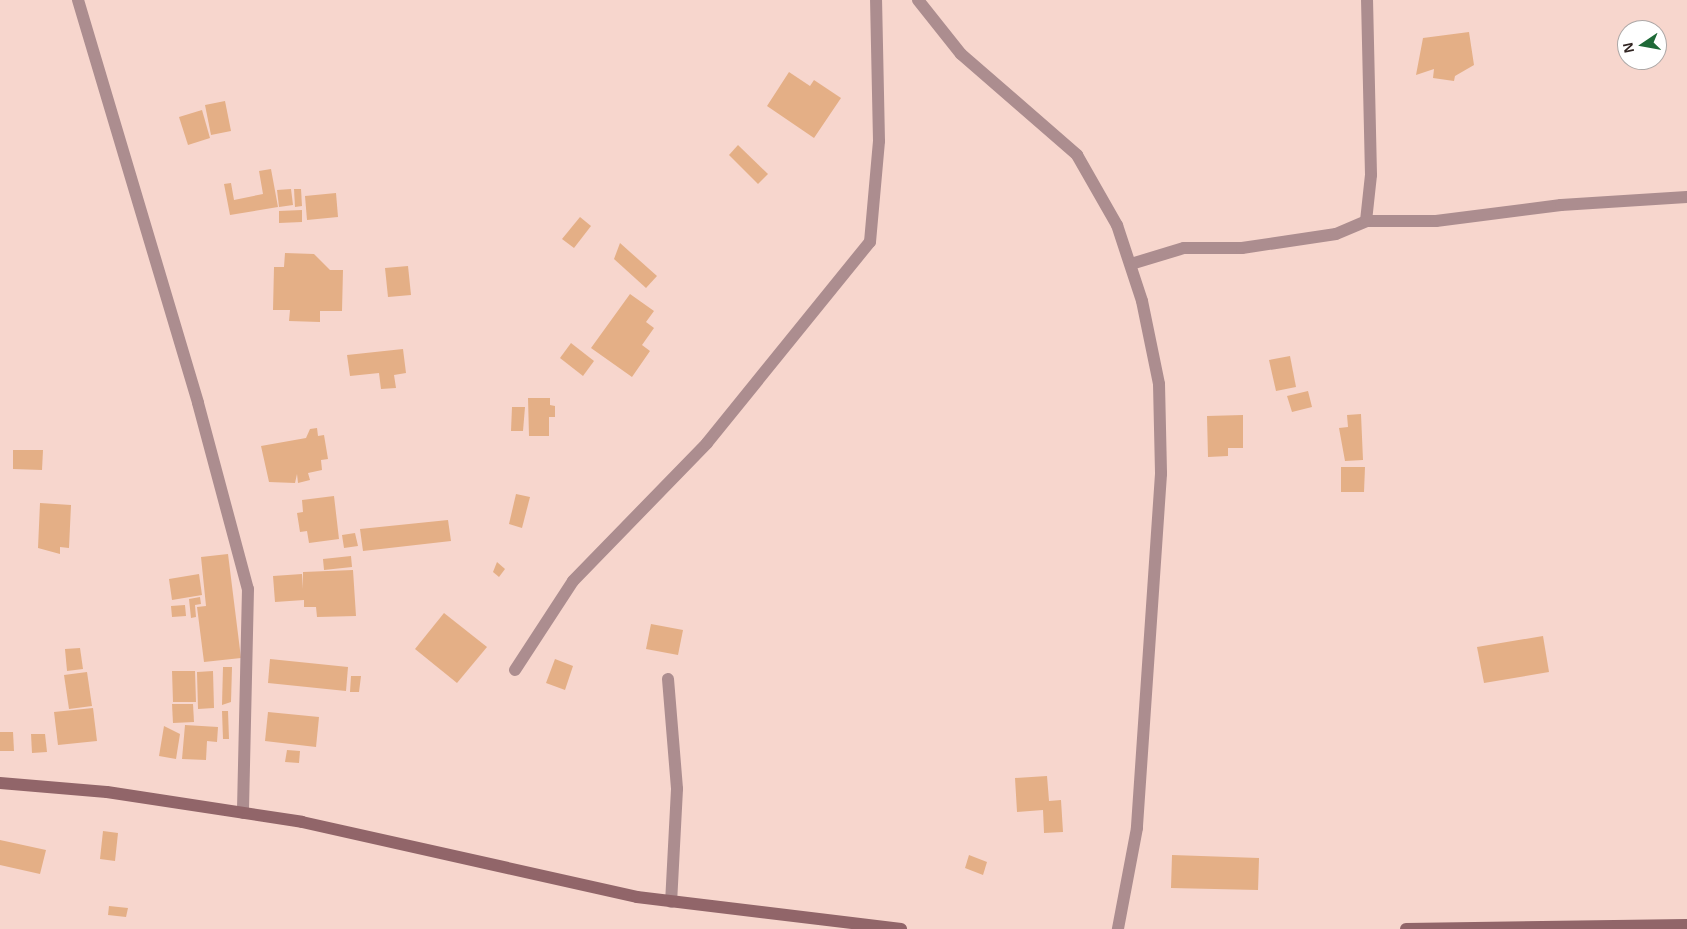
<!DOCTYPE html>
<html>
<head>
<meta charset="utf-8">
<style>
  body { margin:0 }
  #map { position:relative; width:1687px; height:929px; overflow:hidden; background:#f7d6cd; font-family:Helvetica,sans-serif }
  div>[style] { position:absolute }
  .building>* { inset:0; background:#e4af86 }
  .lane>* { height:12px; margin:-6px; padding:0 6px; transform-origin:6px; border-radius:6px; background:#ac8d8f }
  .street>* { height:12px; margin:-6px; padding:0 6px; transform-origin:6px; border-radius:6px; background:#ac8d8f }
  .secondary>* { height:12px; margin:-6px; padding:0 6px; transform-origin:6px; border-radius:6px; background:#916569 }
  span { translate:-50% -50%; white-space:nowrap; text-align:center; line-height:1.15; -webkit-text-stroke:4.5px #fff; paint-order:stroke }
  .north { position:absolute; left:1617px; top:20px; width:50px; height:50px; box-sizing:border-box; background:#fff; border:1px solid #ada8a7; border-radius:50%; rotate:258deg; font-size:14px; font-weight:700; line-height:20px; text-align:center; color:#312522 }
  .north::after { content:''; display:block; margin:auto; width:18px; height:22px; background:#1e6937; clip-path:polygon(50% 0,100% 100%,50% 72%,0 100%) }
</style>
</head>
<body>
<div id="map">
  <div class="building">
    <i style="clip-path:polygon(1469px 32px,1474px 65px,1455px 76px,1454px 81px,1433px 78px,1434px 69px,1416px 75px,1423px 38px)"></i>
    <i style="clip-path:polygon(789px 72px,810px 86px,814px 80px,841px 98px,814px 138px,767px 106px)"></i>
    <i style="clip-path:polygon(225px 101px,231px 131px,211px 135px,205px 105px)"></i>
    <i style="clip-path:polygon(202px 110px,210px 138px,188px 145px,179px 117px)"></i>
    <i style="clip-path:polygon(738px 145px,768px 174px,758px 184px,729px 155px)"></i>
    <i style="clip-path:polygon(271px 169px,278px 207px,230px 215px,224px 184px,231px 183px,234px 200px,263px 194px,259px 171px)"></i>
    <i style="clip-path:polygon(291px 189px,293px 205px,279px 207px,277px 190px)"></i>
    <i style="clip-path:polygon(294px 189px,301px 189px,302px 206px,295px 207px)"></i>
    <i style="clip-path:polygon(336px 193px,338px 217px,307px 220px,305px 196px)"></i>
    <i style="clip-path:polygon(302px 210px,302px 222px,279px 223px,279px 211px)"></i>
    <i style="clip-path:polygon(580px 217px,591px 226px,574px 248px,562px 239px)"></i>
    <i style="clip-path:polygon(620px 243px,657px 276px,646px 288px,614px 259px)"></i>
    <i style="clip-path:polygon(285px 253px,314px 254px,330px 270px,343px 270px,342px 311px,320px 311px,320px 322px,289px 321px,290px 310px,273px 310px,274px 267px,284px 267px)"></i>
    <i style="clip-path:polygon(408px 266px,411px 295px,388px 297px,385px 268px)"></i>
    <i style="clip-path:polygon(630px 294px,654px 311px,646px 322px,654px 328px,642px 345px,650px 351px,632px 377px,591px 348px)"></i>
    <i style="clip-path:polygon(571px 343px,594px 361px,583px 376px,560px 358px)"></i>
    <i style="clip-path:polygon(403px 349px,406px 373px,394px 375px,396px 388px,381px 389px,379px 373px,350px 376px,347px 355px)"></i>
    <i style="clip-path:polygon(1290px 356px,1296px 387px,1276px 391px,1269px 360px)"></i>
    <i style="clip-path:polygon(1308px 391px,1312px 407px,1292px 412px,1287px 396px)"></i>
    <i style="clip-path:polygon(528px 398px,550px 398px,550px 405px,555px 406px,555px 417px,549px 417px,549px 436px,529px 436px)"></i>
    <i style="clip-path:polygon(512px 407px,525px 407px,523px 431px,511px 431px)"></i>
    <i style="clip-path:polygon(1361px 414px,1363px 460px,1345px 461px,1339px 428px,1348px 427px,1347px 415px)"></i>
    <i style="clip-path:polygon(1243px 415px,1243px 448px,1228px 448px,1228px 456px,1208px 457px,1207px 416px)"></i>
    <i style="clip-path:polygon(317px 428px,318px 436px,324px 435px,328px 459px,321px 460px,322px 470px,308px 473px,310px 480px,298px 483px,297px 474px,295px 483px,269px 482px,261px 446px,306px 438px,310px 429px)"></i>
    <i style="clip-path:polygon(13px 450px,43px 450px,42px 470px,13px 469px)"></i>
    <i style="clip-path:polygon(1341px 467px,1365px 467px,1364px 492px,1341px 492px)"></i>
    <i style="clip-path:polygon(516px 494px,530px 497px,522px 528px,509px 524px)"></i>
    <i style="clip-path:polygon(334px 496px,339px 539px,309px 543px,307px 531px,300px 532px,297px 513px,303px 512px,302px 500px)"></i>
    <i style="clip-path:polygon(40px 503px,71px 505px,69px 548px,60px 547px,60px 554px,38px 548px)"></i>
    <i style="clip-path:polygon(448px 520px,451px 541px,363px 551px,360px 529px)"></i>
    <i style="clip-path:polygon(355px 533px,358px 546px,344px 548px,342px 535px)"></i>
    <i style="clip-path:polygon(228px 554px,241px 658px,204px 662px,197px 607px,206px 606px,201px 557px)"></i>
    <i style="clip-path:polygon(351px 556px,352px 567px,324px 570px,323px 559px)"></i>
    <i style="clip-path:polygon(497px 562px,505px 569px,499px 577px,493px 572px)"></i>
    <i style="clip-path:polygon(353px 570px,356px 616px,317px 617px,316px 607px,304px 607px,304px 600px,275px 602px,273px 576px,302px 574px,303px 589px,303px 572px)"></i>
    <i style="clip-path:polygon(199px 574px,202px 595px,172px 600px,169px 579px)"></i>
    <i style="clip-path:polygon(200px 597px,201px 604px,195px 605px,196px 617px,191px 618px,189px 599px)"></i>
    <i style="clip-path:polygon(185px 605px,186px 616px,172px 617px,171px 606px)"></i>
    <i style="clip-path:polygon(444px 613px,487px 647px,457px 683px,415px 649px)"></i>
    <i style="clip-path:polygon(651px 624px,683px 630px,678px 655px,646px 649px)"></i>
    <i style="clip-path:polygon(1543px 636px,1549px 672px,1484px 683px,1477px 647px)"></i>
    <i style="clip-path:polygon(80px 648px,83px 669px,67px 671px,65px 649px)"></i>
    <i style="clip-path:polygon(270px 659px,348px 667px,346px 691px,268px 683px)"></i>
    <i style="clip-path:polygon(555px 659px,573px 666px,565px 690px,546px 683px)"></i>
    <i style="clip-path:polygon(223px 667px,232px 667px,231px 702px,222px 705px)"></i>
    <i style="clip-path:polygon(172px 671px,195px 671px,196px 702px,173px 702px)"></i>
    <i style="clip-path:polygon(213px 671px,214px 708px,198px 709px,197px 672px)"></i>
    <i style="clip-path:polygon(87px 672px,92px 706px,69px 709px,64px 675px)"></i>
    <i style="clip-path:polygon(351px 676px,361px 676px,359px 692px,350px 692px)"></i>
    <i style="clip-path:polygon(172px 704px,193px 704px,194px 722px,173px 723px)"></i>
    <i style="clip-path:polygon(93px 708px,97px 741px,58px 745px,54px 712px)"></i>
    <i style="clip-path:polygon(222px 711px,228px 711px,229px 739px,223px 739px)"></i>
    <i style="clip-path:polygon(268px 712px,319px 717px,316px 747px,265px 741px)"></i>
    <i style="clip-path:polygon(185px 725px,218px 727px,217px 742px,207px 741px,206px 760px,182px 759px)"></i>
    <i style="clip-path:polygon(164px 726px,180px 734px,176px 759px,159px 756px)"></i>
    <i style="clip-path:polygon(0 732px,13px 732px,14px 751px,0 751px)"></i>
    <i style="clip-path:polygon(31px 734px,45px 734px,47px 752px,32px 753px)"></i>
    <i style="clip-path:polygon(287px 750px,300px 751px,299px 763px,285px 762px)"></i>
    <i style="clip-path:polygon(1047px 776px,1049px 801px,1061px 800px,1063px 832px,1044px 833px,1043px 810px,1017px 812px,1015px 778px)"></i>
    <i style="clip-path:polygon(103px 831px,118px 833px,115px 861px,100px 859px)"></i>
    <i style="clip-path:polygon(0 840px,46px 850px,40px 874px,0 865px)"></i>
    <i style="clip-path:polygon(969px 855px,987px 862px,983px 875px,965px 868px)"></i>
    <i style="clip-path:polygon(1172px 855px,1259px 858px,1258px 890px,1171px 888px)"></i>
    <i style="clip-path:polygon(109px 906px,128px 908px,126px 917px,108px 915px)"></i>
  </div>
  <div class="lane">
    <i style="left:668px;top:679px;width:110px;rotate:85.3deg"></i>
    <i style="left:677px;top:789px;width:113px;rotate:93deg"></i>
  </div>
  <div class="street">
    <i style="left:78px;top:0;width:420px;rotate:73.4deg"></i>
    <i style="left:198px;top:403px;width:193px;rotate:75deg"></i>
    <i style="left:248px;top:589px;width:224px;rotate:91.3deg"></i>
    <i style="left:918px;top:0;width:69px;rotate:51.5deg"></i>
    <i style="left:961px;top:54px;width:154px;rotate:41deg"></i>
    <i style="left:1077px;top:155px;width:81px;rotate:60.3deg"></i>
    <i style="left:1117px;top:225px;width:80px;rotate:71.8deg"></i>
    <i style="left:1142px;top:301px;width:85px;rotate:78.4deg"></i>
    <i style="left:1159px;top:384px;width:90px;rotate:88.7deg"></i>
    <i style="left:1161px;top:474px;width:355px;rotate:93.9deg"></i>
    <i style="left:1137px;top:828px;width:103px;rotate:100.7deg"></i>
    <i style="left:1366px;top:221px;width:70px"></i>
    <i style="left:1436px;top:221px;width:126px;rotate:-7.3deg"></i>
    <i style="left:1561px;top:205px;width:126px;rotate:-3.6deg"></i>
    <i style="left:1131px;top:264px;width:55px;rotate:-16.8deg"></i>
    <i style="left:1184px;top:248px;width:58px"></i>
    <i style="left:1242px;top:248px;width:95px;rotate:-8.5deg"></i>
    <i style="left:1336px;top:234px;width:33px;rotate:-23deg"></i>
    <i style="left:1366px;top:221px;width:46px;rotate:-83.8deg"></i>
    <i style="left:1371px;top:175px;width:175px;rotate:-91.3deg"></i>
    <i style="left:515px;top:670px;width:106px;rotate:-56.9deg"></i>
    <i style="left:573px;top:581px;width:192px;rotate:-45.8deg"></i>
    <i style="left:707px;top:443px;width:259px;rotate:-51deg"></i>
    <i style="left:870px;top:242px;width:101px;rotate:-84.9deg"></i>
    <i style="left:879px;top:141px;width:141px;rotate:-91.2deg"></i>
  </div>
  <div class="secondary">
    <i style="left:0;top:783px;width:107px;rotate:4.8deg"></i>
    <i style="left:107px;top:792px;width:197px;rotate:8.7deg"></i>
    <i style="left:302px;top:822px;width:343px;rotate:12.6deg"></i>
    <i style="left:637px;top:897px;width:266px;rotate:6.9deg"></i>
    <i style="left:1406px;top:929px;width:281px;rotate:-0.8deg"></i>
  </div>
  <div class="north">N</div>
</div>
</body>
</html>
